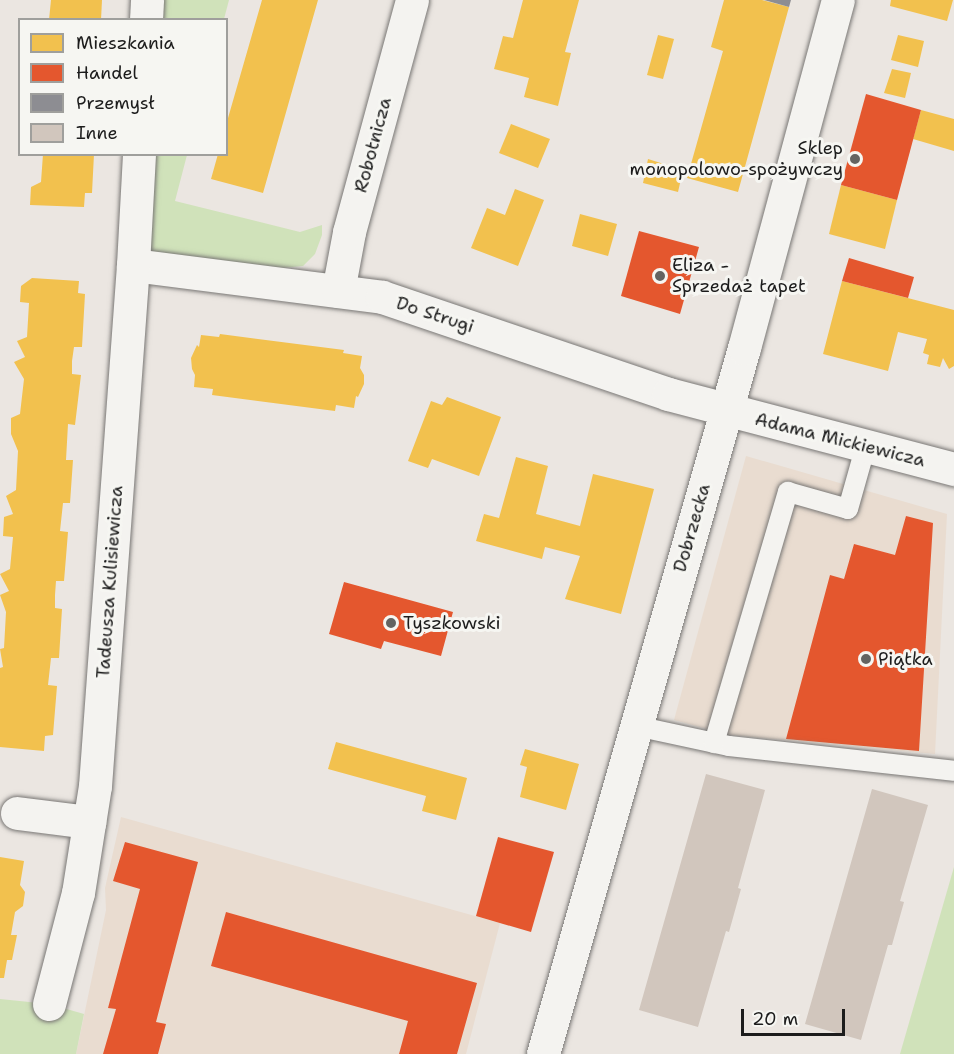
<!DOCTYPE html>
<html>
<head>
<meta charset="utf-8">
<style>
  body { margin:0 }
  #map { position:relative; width:954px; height:1054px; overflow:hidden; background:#ebe6e1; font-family:"Shantell Sans",sans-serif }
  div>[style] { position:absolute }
  .built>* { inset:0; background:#e9dcd0 }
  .green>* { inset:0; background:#d0e2ba }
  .homes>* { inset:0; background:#f2c14e }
  .shops>* { inset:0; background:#e4572e }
  .industry>* { inset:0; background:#8d8d92 }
  .building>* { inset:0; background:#d1c6bd }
  .roads { filter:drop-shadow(0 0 2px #797775) drop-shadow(0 0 2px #797775) }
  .lane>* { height:20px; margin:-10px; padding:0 10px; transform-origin:10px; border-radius:10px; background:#f4f3f0 }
  .street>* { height:33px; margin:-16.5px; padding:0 16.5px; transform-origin:16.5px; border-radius:16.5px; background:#f4f3f0 }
  .secondary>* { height:33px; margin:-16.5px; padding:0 16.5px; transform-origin:16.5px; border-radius:16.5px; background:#f4f3f0 }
  .dots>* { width:16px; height:16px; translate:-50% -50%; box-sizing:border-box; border:3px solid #f6f6f2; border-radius:50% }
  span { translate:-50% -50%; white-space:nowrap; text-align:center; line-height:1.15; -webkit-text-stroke:6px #f6f6f2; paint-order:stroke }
  .street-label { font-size:18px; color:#1c1c1c }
  .poi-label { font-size:18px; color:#1c1c1c }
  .right { translate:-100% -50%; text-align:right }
  .left { translate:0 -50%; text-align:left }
  .legend { position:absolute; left:18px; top:18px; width:210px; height:138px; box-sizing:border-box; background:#f6f6f2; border:2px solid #9f9f9c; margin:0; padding:8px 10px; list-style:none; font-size:18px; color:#1c1c1c }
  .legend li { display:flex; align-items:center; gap:12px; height:30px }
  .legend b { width:30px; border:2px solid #9f9f9c }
  .scale { position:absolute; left:741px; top:1009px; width:104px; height:27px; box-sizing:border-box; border:3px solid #1c1c1c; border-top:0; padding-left:8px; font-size:18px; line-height:21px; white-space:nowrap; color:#1c1c1c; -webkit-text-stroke:4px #f6f6f2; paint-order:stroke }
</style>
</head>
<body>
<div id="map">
  <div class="built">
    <i style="clip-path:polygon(746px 456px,947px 514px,935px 754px,729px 735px,674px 720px)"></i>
    <i style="clip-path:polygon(121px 817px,500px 923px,466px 1054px,76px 1054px,106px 910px,105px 888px)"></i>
  </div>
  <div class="green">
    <i style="clip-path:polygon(147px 0,229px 0,224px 19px,146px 20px)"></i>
    <i style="clip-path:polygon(139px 155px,187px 155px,175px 201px,300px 232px,322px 225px,322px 235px,315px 254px,303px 266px,282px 268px,134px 252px)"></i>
    <i style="clip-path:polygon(954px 867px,954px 1054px,900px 1054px)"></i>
    <i style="clip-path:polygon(0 999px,49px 1004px,84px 1014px,76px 1054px,0 1054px)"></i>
  </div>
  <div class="homes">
    <i style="clip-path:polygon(51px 0,102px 0,101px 20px,49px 20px)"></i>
    <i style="clip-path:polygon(262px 0,318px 0,263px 193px,211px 179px,218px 154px,226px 154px,226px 125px)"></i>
    <i style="clip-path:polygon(523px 0,579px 0,565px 52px,571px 53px,558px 106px,524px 97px,529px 78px,494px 69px,503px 36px,513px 38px)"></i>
    <i style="clip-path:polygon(724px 0,762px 0,789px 7px,738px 192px,687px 178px,723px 51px,711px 47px)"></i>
    <i style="clip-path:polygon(891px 0,953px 0,947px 21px,890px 6px)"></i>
    <i style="clip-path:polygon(658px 35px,674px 39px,663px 79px,647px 75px)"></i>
    <i style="clip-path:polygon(898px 35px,924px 41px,918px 67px,891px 60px)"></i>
    <i style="clip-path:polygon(892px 69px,911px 73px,905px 98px,884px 93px)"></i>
    <i style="clip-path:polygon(921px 110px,954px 119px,954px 151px,913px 139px)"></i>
    <i style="clip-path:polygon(511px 124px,550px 139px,538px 168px,499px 153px)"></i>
    <i style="clip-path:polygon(43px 154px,94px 154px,92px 193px,85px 193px,84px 207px,30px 205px,31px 187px,41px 182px)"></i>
    <i style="clip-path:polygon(648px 159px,683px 170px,678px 192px,643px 183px)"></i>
    <i style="clip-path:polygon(841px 185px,897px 200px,885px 249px,829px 234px)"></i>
    <i style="clip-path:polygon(515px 189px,544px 200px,518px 266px,471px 248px,487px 208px,505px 215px)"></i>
    <i style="clip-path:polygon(580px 214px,617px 224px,608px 256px,572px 246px)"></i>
    <i style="clip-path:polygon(32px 278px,79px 281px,78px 293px,85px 294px,82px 347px,74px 347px,72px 361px,72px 374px,81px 375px,75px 425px,68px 424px,66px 460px,73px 460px,70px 503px,63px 503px,60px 531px,68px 532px,66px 557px,64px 581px,56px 581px,55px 595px,55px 608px,62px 609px,59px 658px,51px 658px,48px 685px,57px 686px,53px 735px,45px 736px,44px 751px,0 747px,0 668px,3px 667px,0 649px,4px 648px,6px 612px,0 595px,9px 591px,0 574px,10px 569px,13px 537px,3px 536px,4px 517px,13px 514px,6px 496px,16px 490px,18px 451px,11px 434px,11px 418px,20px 414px,24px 379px,14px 362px,25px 357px,17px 341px,27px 337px,29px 303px,20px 302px,21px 286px)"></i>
    <i style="clip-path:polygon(842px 281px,954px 310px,954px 366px,949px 369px,943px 358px,940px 367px,927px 364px,929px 355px,923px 353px,927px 339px,898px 332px,888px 371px,823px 354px)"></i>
    <i style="clip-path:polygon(220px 334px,344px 350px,343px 353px,362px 356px,360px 368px,364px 375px,364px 384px,358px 397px,356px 396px,354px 408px,336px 405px,335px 411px,212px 395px,213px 389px,194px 387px,195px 375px,192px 369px,191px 358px,197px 345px,199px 347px,201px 335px,219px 337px)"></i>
    <i style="clip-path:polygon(447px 397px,501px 417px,479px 476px,432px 459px,428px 468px,408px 461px,431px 401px,442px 405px)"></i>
    <i style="clip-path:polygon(516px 457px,548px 466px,536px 514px,580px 526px,593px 474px,654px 489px,621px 614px,565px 599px,580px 556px,545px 547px,542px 559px,476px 541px,484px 514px,499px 518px)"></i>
    <i style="clip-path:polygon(336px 742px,467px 778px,456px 820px,422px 811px,426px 796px,328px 769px)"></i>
    <i style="clip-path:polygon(525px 749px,579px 764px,566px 810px,520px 797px,527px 767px,520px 765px)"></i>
    <i style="clip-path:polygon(0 857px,24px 861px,20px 885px,25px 892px,23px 906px,15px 912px,11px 935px,17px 935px,12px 960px,7px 960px,4px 978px,0 978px)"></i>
  </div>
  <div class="shops">
    <i style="clip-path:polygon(866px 94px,921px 110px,897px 200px,841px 185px)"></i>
    <i style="clip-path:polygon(639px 231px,699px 247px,680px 314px,621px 296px)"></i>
    <i style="clip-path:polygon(849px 258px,914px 277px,908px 298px,842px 281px)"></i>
    <i style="clip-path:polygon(906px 516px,933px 523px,919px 751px,786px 739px,830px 575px,844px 579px,854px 544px,895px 555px)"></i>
    <i style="clip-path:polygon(344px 582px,453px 612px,441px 656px,384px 641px,381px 649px,329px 634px)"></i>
    <i style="clip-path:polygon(498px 837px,554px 852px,531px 932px,476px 916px)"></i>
    <i style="clip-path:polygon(125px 842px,198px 862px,156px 1022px,166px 1024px,158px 1054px,103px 1054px,116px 1009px,108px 1008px,140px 889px,113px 881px)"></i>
    <i style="clip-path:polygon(226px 912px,477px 983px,457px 1054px,399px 1054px,408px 1021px,211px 966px)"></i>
  </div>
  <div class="industry">
    <i style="clip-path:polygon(764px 0,791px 0,789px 7px)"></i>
  </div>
  <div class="building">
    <i style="clip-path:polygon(706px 774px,765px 790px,738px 888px,741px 889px,729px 932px,726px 931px,698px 1027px,639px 1010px)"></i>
    <i style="clip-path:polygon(872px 789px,928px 805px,900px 901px,904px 902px,892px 945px,888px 945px,861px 1040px,805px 1024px)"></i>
  </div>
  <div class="roads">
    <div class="lane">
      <i style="left:636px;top:726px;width:95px;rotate:12.1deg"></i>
      <i style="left:729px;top:746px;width:226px;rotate:6.3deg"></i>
      <i style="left:714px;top:743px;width:262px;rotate:-73.6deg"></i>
      <i style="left:788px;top:492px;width:62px;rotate:15.8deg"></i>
      <i style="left:848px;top:509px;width:66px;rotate:-74.3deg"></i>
    </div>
    <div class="street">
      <i style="left:146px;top:20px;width:20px;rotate:-87deg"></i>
      <i style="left:133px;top:265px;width:251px;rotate:7.3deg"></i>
      <i style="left:382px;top:297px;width:302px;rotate:18.7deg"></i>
      <i style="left:668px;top:394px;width:296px;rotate:14.7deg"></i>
      <i style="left:338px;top:291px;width:60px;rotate:-79.4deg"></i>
      <i style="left:349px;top:232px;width:240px;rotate:-74.8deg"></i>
      <i style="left:17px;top:813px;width:73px;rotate:7.1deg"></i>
      <i style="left:49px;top:1004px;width:115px;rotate:-75.4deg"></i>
      <i style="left:78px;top:893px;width:108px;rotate:-81deg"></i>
      <i style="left:95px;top:786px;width:522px;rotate:-85.83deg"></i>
      <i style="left:133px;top:265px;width:111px;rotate:-86.9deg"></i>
    </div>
    <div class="secondary">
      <i style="left:543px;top:1054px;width:734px;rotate:-74.11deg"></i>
      <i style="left:744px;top:348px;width:360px;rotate:-74.9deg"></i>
    </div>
  </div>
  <div class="dots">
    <i style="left:855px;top:159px;background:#646361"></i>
    <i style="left:660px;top:276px;background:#646361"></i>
    <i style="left:391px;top:623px;background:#646361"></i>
    <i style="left:866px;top:659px;background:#646361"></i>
  </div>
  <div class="street-label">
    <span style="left:373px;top:145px;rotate:-75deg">Robotnicza</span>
    <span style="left:435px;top:315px;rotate:18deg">Do Strugi</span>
    <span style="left:840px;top:440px;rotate:14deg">Adama Mickiewicza</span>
    <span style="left:692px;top:528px;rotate:-74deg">Dobrzecka</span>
    <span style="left:110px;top:582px;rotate:-86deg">Tadeusza Kulisiewicza</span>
  </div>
  <div class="poi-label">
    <span class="right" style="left:843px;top:159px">Sklep<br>monopolowo-spożywczy</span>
    <span class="left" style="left:672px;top:276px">Eliza -<br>Sprzedaż tapet</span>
    <span class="left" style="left:403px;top:623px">Tyszkowski</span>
    <span class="left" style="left:878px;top:659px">Piątka</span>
  </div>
  <ul class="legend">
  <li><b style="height:16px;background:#f2c14e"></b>Mieszkania</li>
  <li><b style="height:16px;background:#e4572e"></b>Handel</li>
  <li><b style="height:16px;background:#8d8d92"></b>Przemysł</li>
  <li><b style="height:16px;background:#d1c6bd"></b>Inne</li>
  </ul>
  <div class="scale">20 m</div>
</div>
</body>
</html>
